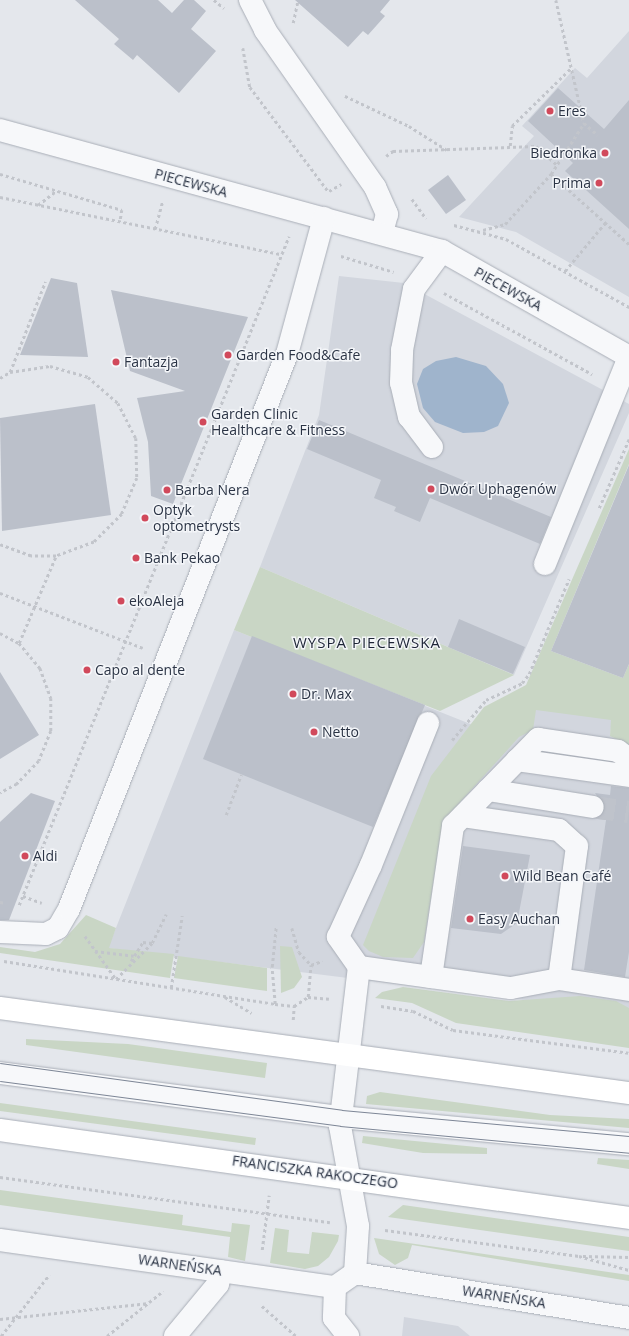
<!DOCTYPE html>
<html>
<head>
<meta charset="utf-8">
<style>
  body { margin:0 }
  #map { position:relative; width:629px; height:1336px; overflow:hidden; background:#e4e7ec; font-family:"Open Sans",sans-serif }
  div>[style] { position:absolute }
  .built>* { inset:0; background:#d2d6de }
  .green>* { inset:0; background:#c9d6c5 }
  .water>* { inset:0; background:#9fb4cc }
  .building>* { inset:0; background:#bbc0ca }
  .minor-tunnel>* { height:22px; margin-top:-11px; transform-origin:0; background:repeating-linear-gradient(90deg,#bfc3cb 0 22px,transparent 0 33px) }
  .path>* { height:2.5px; margin-top:-1.25px; transform-origin:0; background:repeating-linear-gradient(90deg,#c2c5cb 0 3px,transparent 0 6px) }
  .roads { filter:drop-shadow(0 0 1px #a9aeb7) drop-shadow(0 0 1px #a9aeb7) }
  .minor>* { height:22px; margin:-11px; padding:0 11px; transform-origin:11px; border-radius:11px; background:#f7f8fa }
  .major>* { height:22px; margin:-11px; padding:0 11px; transform-origin:11px; border-radius:11px; background:#fff }
  .tram>* { height:1px; margin:-0.5px; padding:0 0.5px; transform-origin:0.5px; border-radius:0.5px; background:#7d8696 }
  .dots>* { width:11px; height:11px; translate:-50% -50%; box-sizing:border-box; border:2px solid #f4f6f9; border-radius:50% }
  span { translate:-50% -50%; white-space:nowrap; text-align:center; line-height:1.15; -webkit-text-stroke:3px #f4f6f9; paint-order:stroke }
  .poi-label { font-size:14px; color:#2b3445 }
  .left { translate:0 -50%; text-align:left }
  .right { translate:-100% -50%; text-align:right }
  .street-label { font-size:14px; color:#2b3445 }
  .neighbourhood-label { font-size:15px; color:#1d2536; letter-spacing:1px }
</style>
</head>
<body>
<div id="map">
  <div class="built">
    <i style="clip-path:polygon(629px 31px,629px 297px,516px 232px,459px 217px,534px 136px,522px 126px,575px 68px,587px 78px)"></i>
    <i style="clip-path:polygon(339px 276px,404px 283px,629px 404px,629px 413px,514px 675px,260px 567px,319px 415px)"></i>
    <i style="clip-path:polygon(234px 630px,478px 727px,495px 708px,615px 690px,610px 736px,629px 746px,629px 1013px,108px 948px)"></i>
    <i style="clip-path:polygon(404px 1317px,458px 1326px,470px 1336px,402px 1336px)"></i>
  </div>
  <div class="green">
    <i style="clip-path:polygon(629px 449px,629px 464px,551px 651px,623px 678px,629px 664px,629px 746px,610px 736px,611px 720px,536px 710px,533px 730px,519px 737px,443px 821px,424px 942px,413px 958px,383px 957px,369px 951px,363px 945px,431px 776px,484px 707px,526px 685px)"></i>
    <i style="clip-path:polygon(260px 567px,448px 647px,514px 675px,440px 711px,234px 630px)"></i>
    <i style="clip-path:polygon(86px 915px,116px 928px,109px 948px,174px 954px,170px 978px,0 953px,0 947px,35px 952px,60px 944px)"></i>
    <i style="clip-path:polygon(280px 946px,292px 947px,302px 977px,294px 988px,281px 993px)"></i>
    <i style="clip-path:polygon(178px 956px,267px 968px,267px 991px,174px 978px)"></i>
    <i style="clip-path:polygon(403px 987px,509px 1001px,580px 996px,616px 1001px,629px 1008px,629px 1048px,456px 1023px,412px 1003px,375px 998px,382px 992px)"></i>
    <i style="clip-path:polygon(26px 1039px,128px 1044px,267px 1063px,265px 1078px,26px 1045px)"></i>
    <i style="clip-path:polygon(380px 1092px,550px 1115px,629px 1119px,629px 1128px,366px 1104px,367px 1096px)"></i>
    <i style="clip-path:polygon(0 1103px,256px 1138px,255px 1145px,0 1111px)"></i>
    <i style="clip-path:polygon(363px 1136px,487px 1148px,487px 1154px,423px 1153px,362px 1143px)"></i>
    <i style="clip-path:polygon(598px 1158px,629px 1160px,629px 1169px,597px 1164px)"></i>
    <i style="clip-path:polygon(0 1190px,183px 1215px,182px 1225px,231px 1232px,232px 1223px,250px 1225px,245px 1261px,228px 1257px,230px 1237px,0 1205px)"></i>
    <i style="clip-path:polygon(403px 1205px,629px 1237px,629px 1251px,388px 1217px)"></i>
    <i style="clip-path:polygon(275px 1228px,289px 1230px,287px 1252px,309px 1254px,312px 1232px,339px 1235px,338px 1241px,329px 1257px,318px 1266px,305px 1269px,270px 1263px)"></i>
    <i style="clip-path:polygon(374px 1238px,629px 1275px,629px 1281px,412px 1245px,408px 1258px,395px 1265px,379px 1254px)"></i>
  </div>
  <div class="water">
    <i style="clip-path:polygon(456px 357px,486px 366px,503px 384px,509px 403px,498px 426px,484px 432px,463px 433px,435px 422px,423px 408px,417px 384px,423px 369px,436px 361px)"></i>
  </div>
  <div class="building">
    <i style="clip-path:polygon(75px 0,158px 0,172px 13px,184px 0,194px 0,206px 11px,191px 29px,216px 51px,179px 93px,137px 55px,133px 60px,114px 44px,119px 39px)"></i>
    <i style="clip-path:polygon(295px 0,390px 0,380px 12px,385px 16px,368px 35px,363px 31px,348px 47px)"></i>
    <i style="clip-path:polygon(558px 88px,604px 129px,629px 100px,629px 229px,565px 171px,573px 163px,528px 121px)"></i>
    <i style="clip-path:polygon(448px 175px,466px 200px,446px 214px,428px 190px)"></i>
    <i style="clip-path:polygon(51px 278px,77px 283px,88px 357px,20px 355px)"></i>
    <i style="clip-path:polygon(111px 290px,248px 317px,173px 504px,151px 496px,148px 442px,137px 398px,185px 391px,130px 371px)"></i>
    <i style="clip-path:polygon(95px 404px,111px 515px,2px 531px,0 418px)"></i>
    <i style="clip-path:polygon(319px 420px,551px 517px,540px 544px,430px 498px,420px 522px,394px 511px,396px 507px,374px 498px,381px 480px,307px 449px)"></i>
    <i style="clip-path:polygon(629px 465px,629px 664px,623px 678px,551px 651px)"></i>
    <i style="clip-path:polygon(459px 619px,525px 647px,513px 674px,448px 647px)"></i>
    <i style="clip-path:polygon(252px 636px,425px 705px,373px 827px,203px 759px)"></i>
    <i style="clip-path:polygon(0 672px,39px 735px,0 759px)"></i>
    <i style="clip-path:polygon(611px 786px,629px 788px,629px 952px,625px 977px,584px 970px,606px 820px,597px 819px,605px 809px,595px 793px,610px 795px)"></i>
    <i style="clip-path:polygon(31px 793px,55px 801px,9px 920px,0 920px,0 822px)"></i>
    <i style="clip-path:polygon(463px 846px,530px 855px,517px 923px,501px 934px,451px 928px)"></i>
  </div>
  <div class="minor-tunnel">
    <i style="left:593px;top:807px;width:36px;rotate:8deg"></i>
  </div>
  <div class="path">
    <i style="left:214px;top:0;width:13px;rotate:39deg"></i>
    <i style="left:556px;top:0;width:126px;rotate:77.2deg"></i>
    <i style="left:584px;top:123px;width:18px;rotate:41deg"></i>
    <i style="left:293px;top:23px;width:24px;rotate:-78deg"></i>
    <i style="left:243px;top:48px;width:40px;rotate:80deg"></i>
    <i style="left:250px;top:87px;width:130px;rotate:53.1deg"></i>
    <i style="left:345px;top:96px;width:71px;rotate:25.1deg"></i>
    <i style="left:409px;top:126px;width:45px;rotate:32.3deg"></i>
    <i style="left:510px;top:146px;width:20px;rotate:-84deg"></i>
    <i style="left:512px;top:126px;width:83px;rotate:-44.5deg"></i>
    <i style="left:386px;top:156px;width:9px;rotate:-36deg"></i>
    <i style="left:393px;top:151px;width:143px;rotate:-2deg"></i>
    <i style="left:536px;top:146px;width:28px;rotate:42deg"></i>
    <i style="left:0;top:174px;width:127px;rotate:16.4deg"></i>
    <i style="left:122px;top:210px;width:12px;rotate:99deg"></i>
    <i style="left:551px;top:174px;width:105px;rotate:41.9deg"></i>
    <i style="left:329px;top:191px;width:14px;rotate:-30deg"></i>
    <i style="left:0;top:197px;width:287px;rotate:11.5deg"></i>
    <i style="left:412px;top:199px;width:24px;rotate:54deg"></i>
    <i style="left:38px;top:205px;width:23px;rotate:-38deg"></i>
    <i style="left:454px;top:225px;width:54px;rotate:15.1deg"></i>
    <i style="left:506px;top:239px;width:141px;rotate:28.9deg"></i>
    <i style="left:155px;top:229px;width:28px;rotate:-75deg"></i>
    <i style="left:483px;top:230px;width:23px;rotate:-15deg"></i>
    <i style="left:505px;top:224px;width:68px;rotate:-47.4deg"></i>
    <i style="left:551px;top:174px;width:61px;rotate:-57.1deg"></i>
    <i style="left:341px;top:256px;width:55px;rotate:16.8deg"></i>
    <i style="left:565px;top:271px;width:62px;rotate:-50.2deg"></i>
    <i style="left:444px;top:293px;width:169px;rotate:28.7deg"></i>
    <i style="left:10px;top:372px;width:97px;rotate:-68.7deg"></i>
    <i style="left:0;top:378px;width:12px;rotate:-31deg"></i>
    <i style="left:10px;top:372px;width:40px;rotate:-8.5deg"></i>
    <i style="left:50px;top:366px;width:40px;rotate:16deg"></i>
    <i style="left:88px;top:377px;width:40px;rotate:41deg"></i>
    <i style="left:118px;top:403px;width:39px;rotate:63deg"></i>
    <i style="left:136px;top:438px;width:40px;rotate:88.6deg"></i>
    <i style="left:137px;top:478px;width:39px;rotate:113deg"></i>
    <i style="left:122px;top:514px;width:40px;rotate:135deg"></i>
    <i style="left:94px;top:542px;width:40px;rotate:159.8deg"></i>
    <i style="left:56px;top:556px;width:25px;rotate:180deg"></i>
    <i style="left:31px;top:556px;width:33px;rotate:-160deg"></i>
    <i style="left:599px;top:508px;width:75px;rotate:-66.5deg"></i>
    <i style="left:0;top:593px;width:153px;rotate:21deg"></i>
    <i style="left:0;top:633px;width:21px;rotate:28deg"></i>
    <i style="left:19px;top:643px;width:33px;rotate:50deg"></i>
    <i style="left:40px;top:668px;width:32px;rotate:70deg"></i>
    <i style="left:51px;top:698px;width:33px;rotate:90deg"></i>
    <i style="left:51px;top:731px;width:32px;rotate:112deg"></i>
    <i style="left:39px;top:761px;width:32px;rotate:134deg"></i>
    <i style="left:17px;top:784px;width:19px;rotate:152deg"></i>
    <i style="left:19px;top:643px;width:95px;rotate:-67deg"></i>
    <i style="left:452px;top:740px;width:52px;rotate:-49.6deg"></i>
    <i style="left:486px;top:700px;width:40px;rotate:-25deg"></i>
    <i style="left:522px;top:683px;width:11px;rotate:-52deg"></i>
    <i style="left:529px;top:674px;width:103px;rotate:-67.2deg"></i>
    <i style="left:226px;top:815px;width:43px;rotate:-69.4deg"></i>
    <i style="left:23px;top:896px;width:20px;rotate:20deg"></i>
    <i style="left:0;top:902px;width:6px;rotate:9deg"></i>
    <i style="left:19px;top:905px;width:721px;rotate:-68.02deg"></i>
    <i style="left:292px;top:928px;width:25px;rotate:74deg"></i>
    <i style="left:299px;top:952px;width:18px;rotate:47deg"></i>
    <i style="left:85px;top:936px;width:53px;rotate:54.2deg"></i>
    <i style="left:116px;top:979px;width:51px;rotate:-45deg"></i>
    <i style="left:152px;top:943px;width:32px;rotate:-64deg"></i>
    <i style="left:95px;top:951px;width:39px;rotate:7deg"></i>
    <i style="left:4px;top:961px;width:274px;rotate:9deg"></i>
    <i style="left:275px;top:1004px;width:19px;rotate:6deg"></i>
    <i style="left:294px;top:1006px;width:17px;rotate:-33deg"></i>
    <i style="left:308px;top:997px;width:21px;rotate:5deg"></i>
    <i style="left:131px;top:961px;width:22px;rotate:-58deg"></i>
    <i style="left:143px;top:942px;width:9px;rotate:6deg"></i>
    <i style="left:171px;top:988px;width:73px;rotate:-81.3deg"></i>
    <i style="left:225px;top:997px;width:31px;rotate:31deg"></i>
    <i style="left:308px;top:997px;width:32px;rotate:-85deg"></i>
    <i style="left:311px;top:965px;width:12px;rotate:-20deg"></i>
    <i style="left:275px;top:1004px;width:37px;rotate:-95deg"></i>
    <i style="left:272px;top:967px;width:40px;rotate:-84.3deg"></i>
    <i style="left:381px;top:1006px;width:32px;rotate:9deg"></i>
    <i style="left:413px;top:1011px;width:44px;rotate:25.4deg"></i>
    <i style="left:453px;top:1030px;width:177px;rotate:7.4deg"></i>
    <i style="left:293px;top:1020px;width:14px;rotate:-86deg"></i>
    <i style="left:0;top:1177px;width:333px;rotate:7.8deg"></i>
    <i style="left:385px;top:1230px;width:196px;rotate:7.6deg"></i>
    <i style="left:579px;top:1256px;width:52px;rotate:15.6deg"></i>
    <i style="left:262px;top:1250px;width:55px;rotate:-82.7deg"></i>
    <i style="left:583px;top:1256px;width:46px;rotate:1.2deg"></i>
    <i style="left:262px;top:1306px;width:45px;rotate:41.4deg"></i>
    <i style="left:0;top:1319px;width:150px;rotate:-6.1deg"></i>
    <i style="left:1px;top:1336px;width:78px;rotate:-51.8deg"></i>
    <i style="left:107px;top:1336px;width:72px;rotate:-38.8deg"></i>
  </div>
  <div class="roads">
    <div class="minor">
      <i style="left:250px;top:0;width:34px;rotate:63deg"></i>
      <i style="left:265px;top:30px;width:192px;rotate:55deg"></i>
      <i style="left:375px;top:187px;width:30px;rotate:66deg"></i>
      <i style="left:387px;top:214px;width:20px;rotate:105deg"></i>
      <i style="left:0;top:130px;width:458px;rotate:15.3deg"></i>
      <i style="left:442px;top:251px;width:215px;rotate:29.5deg"></i>
      <i style="left:432px;top:447px;width:38px;rotate:-127deg"></i>
      <i style="left:409px;top:417px;width:35px;rotate:-103deg"></i>
      <i style="left:401px;top:383px;width:33px;rotate:-88deg"></i>
      <i style="left:402px;top:350px;width:62px;rotate:-78.9deg"></i>
      <i style="left:414px;top:289px;width:47px;rotate:-53.6deg"></i>
      <i style="left:545px;top:564px;width:223px;rotate:-67.9deg"></i>
      <i style="left:517px;top:760px;width:113px;rotate:8.1deg"></i>
      <i style="left:488px;top:790px;width:106px;rotate:9.2deg"></i>
      <i style="left:463px;top:816px;width:97px;rotate:8.3deg"></i>
      <i style="left:559px;top:830px;width:24px;rotate:42deg"></i>
      <i style="left:577px;top:846px;width:134px;rotate:97.7deg"></i>
      <i style="left:0;top:932px;width:46px;rotate:2.5deg"></i>
      <i style="left:46px;top:934px;width:13px;rotate:-27deg"></i>
      <i style="left:58px;top:928px;width:22px;rotate:-60deg"></i>
      <i style="left:69px;top:909px;width:596px;rotate:-68.56deg"></i>
      <i style="left:287px;top:354px;width:141px;rotate:-74.8deg"></i>
      <i style="left:359px;top:967px;width:153px;rotate:7.9deg"></i>
      <i style="left:511px;top:988px;width:49px;rotate:-10.6deg"></i>
      <i style="left:559px;top:979px;width:71px;rotate:8.9deg"></i>
      <i style="left:431px;top:977px;width:153px;rotate:-81.7deg"></i>
      <i style="left:453px;top:826px;width:122px;rotate:-45.7deg"></i>
      <i style="left:538px;top:739px;width:81px;rotate:8.5deg"></i>
      <i style="left:618px;top:751px;width:14px;rotate:36deg"></i>
      <i style="left:0;top:1073px;width:344px;rotate:7.4deg"></i>
      <i style="left:341px;top:1117px;width:289px;rotate:5.4deg"></i>
      <i style="left:0;top:1240px;width:338px;rotate:8deg"></i>
      <i style="left:335px;top:1287px;width:24px;rotate:-35deg"></i>
      <i style="left:355px;top:1273px;width:278px;rotate:9.3deg"></i>
      <i style="left:355px;top:1273px;width:47px;rotate:-86.3deg"></i>
      <i style="left:358px;top:1226px;width:102px;rotate:-100.2deg"></i>
      <i style="left:340px;top:1126px;width:160px;rotate:-83.2deg"></i>
      <i style="left:359px;top:967px;width:37px;rotate:-125deg"></i>
      <i style="left:338px;top:937px;width:79px;rotate:-65.4deg"></i>
      <i style="left:371px;top:865px;width:153px;rotate:-68.1deg"></i>
      <i style="left:335px;top:1287px;width:31px;rotate:92deg"></i>
      <i style="left:334px;top:1318px;width:23px;rotate:52deg"></i>
      <i style="left:175px;top:1336px;width:67px;rotate:-50.4deg"></i>
      <i style="left:218px;top:1284px;width:13px;rotate:-77deg"></i>
    </div>
    <div class="major">
      <i style="left:0;top:1008px;width:635px;rotate:7.7deg"></i>
      <i style="left:0;top:1130px;width:635px;rotate:7.96deg"></i>
    </div>
  </div>
  <div class="tram">
    <i style="left:0;top:1063px;width:345px;rotate:7.8deg"></i>
    <i style="left:342px;top:1110px;width:288px;rotate:5.2deg"></i>
    <i style="left:0;top:1081px;width:343px;rotate:7.5deg"></i>
    <i style="left:340px;top:1126px;width:290px;rotate:5.3deg"></i>
  </div>
  <div class="dots">
    <i style="left:550px;top:111px;background:#d1495b"></i>
    <i style="left:605px;top:153px;background:#d1495b"></i>
    <i style="left:599px;top:183px;background:#d1495b"></i>
    <i style="left:228px;top:355px;background:#d1495b"></i>
    <i style="left:116px;top:362px;background:#d1495b"></i>
    <i style="left:203px;top:422px;background:#d1495b"></i>
    <i style="left:431px;top:489px;background:#d1495b"></i>
    <i style="left:167px;top:490px;background:#d1495b"></i>
    <i style="left:145px;top:518px;background:#d1495b"></i>
    <i style="left:136px;top:558px;background:#d1495b"></i>
    <i style="left:121px;top:601px;background:#d1495b"></i>
    <i style="left:87px;top:670px;background:#d1495b"></i>
    <i style="left:293px;top:694px;background:#d1495b"></i>
    <i style="left:314px;top:732px;background:#d1495b"></i>
    <i style="left:25px;top:856px;background:#d1495b"></i>
    <i style="left:505px;top:876px;background:#d1495b"></i>
    <i style="left:470px;top:919px;background:#d1495b"></i>
  </div>
  <div class="poi-label">
    <span class="left" style="left:558px;top:111px">Eres</span>
    <span class="right" style="left:597px;top:153px">Biedronka</span>
    <span class="right" style="left:591px;top:183px">Prima</span>
    <span class="left" style="left:236px;top:355px">Garden Food&amp;Cafe</span>
    <span class="left" style="left:124px;top:362px">Fantazja</span>
    <span class="left" style="left:211px;top:422px">Garden Clinic<br>Healthcare &amp; Fitness</span>
    <span class="left" style="left:439px;top:489px">Dwór Uphagenów</span>
    <span class="left" style="left:175px;top:490px">Barba Nera</span>
    <span class="left" style="left:153px;top:518px">Optyk<br>optometrysts</span>
    <span class="left" style="left:144px;top:558px">Bank Pekao</span>
    <span class="left" style="left:129px;top:601px">ekoAleja</span>
    <span class="left" style="left:95px;top:670px">Capo al dente</span>
    <span class="left" style="left:301px;top:694px">Dr. Max</span>
    <span class="left" style="left:322px;top:732px">Netto</span>
    <span class="left" style="left:33px;top:856px">Aldi</span>
    <span class="left" style="left:513px;top:876px">Wild Bean Café</span>
    <span class="left" style="left:478px;top:919px">Easy Auchan</span>
  </div>
  <div class="street-label">
    <span style="left:191px;top:183px;rotate:15deg">PIECEWSKA</span>
    <span style="left:508px;top:289px;rotate:29deg">PIECEWSKA</span>
    <span style="left:315px;top:1172px;rotate:8deg">FRANCISZKA RAKOCZEGO</span>
    <span style="left:180px;top:1265px;rotate:8deg">WARNEŃSKA</span>
    <span style="left:504px;top:1297px;rotate:9deg">WARNEŃSKA</span>
  </div>
  <div class="neighbourhood-label">
    <span style="left:367px;top:643px">WYSPA PIECEWSKA</span>
  </div>
</div>
</body>
</html>
